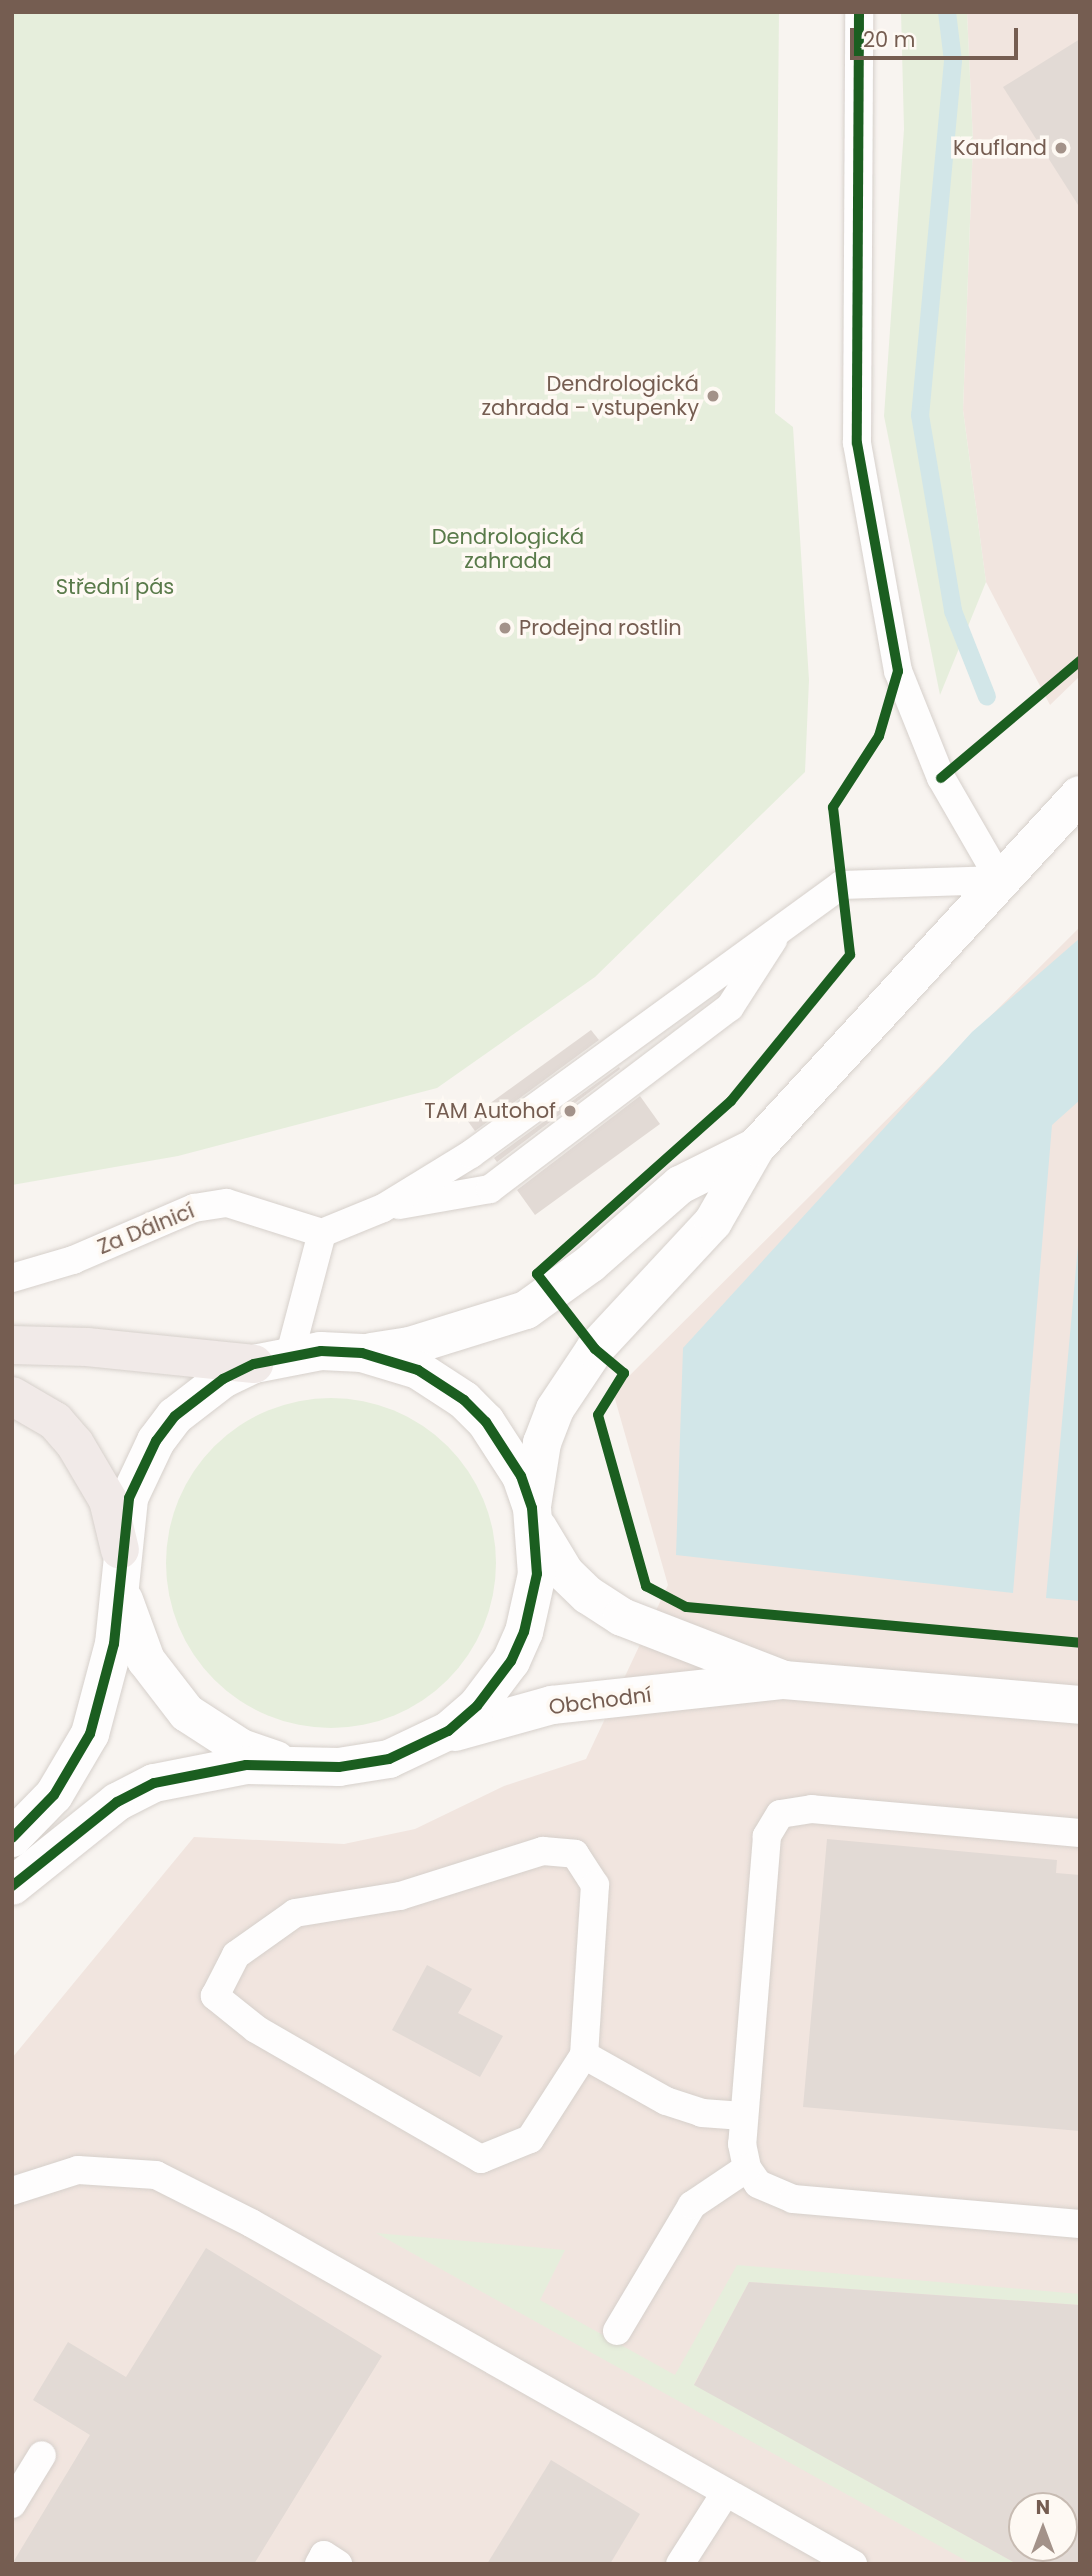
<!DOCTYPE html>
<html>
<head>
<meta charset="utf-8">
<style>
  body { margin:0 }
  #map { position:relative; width:1092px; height:2576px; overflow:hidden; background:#f8f4f0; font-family:Poppins,sans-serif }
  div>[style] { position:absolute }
  .commercial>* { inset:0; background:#f1e5df }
  .green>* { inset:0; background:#e6eedc }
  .round { border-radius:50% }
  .water>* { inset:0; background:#d2e6e8 }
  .stream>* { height:18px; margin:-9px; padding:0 9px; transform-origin:9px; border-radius:9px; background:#d2e6e8 }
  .building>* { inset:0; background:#e2dad5 }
  .roads { filter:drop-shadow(0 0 2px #d6d0cb) drop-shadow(0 0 2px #d6d0cb) }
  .lane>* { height:28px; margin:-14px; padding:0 14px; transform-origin:14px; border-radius:14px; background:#fefdfd }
  .secondary>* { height:38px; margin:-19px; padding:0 19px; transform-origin:19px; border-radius:19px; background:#fefdfd }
  .highway>* { height:38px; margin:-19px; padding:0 19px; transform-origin:19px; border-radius:19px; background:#f1eae8 }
  .cycleway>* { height:10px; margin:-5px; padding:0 5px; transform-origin:5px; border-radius:5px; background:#1b5e20 }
  .dots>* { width:19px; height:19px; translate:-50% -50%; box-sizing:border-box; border:4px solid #fef9f3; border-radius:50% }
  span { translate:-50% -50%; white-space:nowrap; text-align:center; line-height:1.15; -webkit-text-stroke:7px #fef9f3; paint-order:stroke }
  .poi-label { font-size:21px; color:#755d51 }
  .right { translate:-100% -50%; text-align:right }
  .left { translate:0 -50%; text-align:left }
  .park-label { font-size:21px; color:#597a4a }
  .street-label { font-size:21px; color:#755d51 }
  .frame { position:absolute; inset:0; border:14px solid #755d51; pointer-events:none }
  .north { position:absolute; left:1008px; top:2492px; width:70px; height:70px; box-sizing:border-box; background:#fef9f3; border:2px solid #c7bbb2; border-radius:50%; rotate:0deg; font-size:19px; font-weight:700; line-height:28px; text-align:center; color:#755d51 }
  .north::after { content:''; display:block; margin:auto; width:24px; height:32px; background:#a39289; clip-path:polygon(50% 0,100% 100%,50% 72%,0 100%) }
  .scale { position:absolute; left:850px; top:28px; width:168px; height:32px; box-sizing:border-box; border:4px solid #755d51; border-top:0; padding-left:9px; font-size:21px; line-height:24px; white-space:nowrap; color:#755d51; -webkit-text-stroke:5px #fef9f3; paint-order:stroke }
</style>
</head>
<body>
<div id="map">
  <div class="commercial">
    <i style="clip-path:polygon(967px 12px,1080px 12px,1080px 676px,1050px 705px,986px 582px,963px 410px,973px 142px)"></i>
    <i style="clip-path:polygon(evenodd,1080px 927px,1080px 2564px,12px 2564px,12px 2058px,194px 1837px,344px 1844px,415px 1829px,504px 1786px,586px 1759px,668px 1585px,613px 1392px,1080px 927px,1022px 2506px,1064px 2506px,1064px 2548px,1022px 2548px,1022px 2506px)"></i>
  </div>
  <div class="green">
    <i style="clip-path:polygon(12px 12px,779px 12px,775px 413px,793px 427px,809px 680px,805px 772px,595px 977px,437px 1088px,178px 1156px,12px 1185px)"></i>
    <i style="clip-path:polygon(901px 12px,967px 12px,973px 142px,963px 410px,986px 582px,940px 695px,884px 416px,904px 129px)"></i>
    <i class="round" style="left:166px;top:1398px;width:330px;height:330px"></i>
    <i style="clip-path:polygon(376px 2233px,565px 2250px,540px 2300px,675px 2375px,737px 2265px,1080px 2294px,1080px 2305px,749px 2282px,694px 2384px,1017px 2564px,972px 2564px)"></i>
  </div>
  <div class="water">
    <i style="clip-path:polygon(1080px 938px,1080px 1100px,1052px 1125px,1013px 1593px,676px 1555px,683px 1348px,972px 1032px)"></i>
    <i style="clip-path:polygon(1080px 1224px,1080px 1601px,1046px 1598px)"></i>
  </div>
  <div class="stream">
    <i style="left:947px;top:12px;width:49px;rotate:83deg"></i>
    <i style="left:953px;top:61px;width:356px;rotate:95.3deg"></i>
    <i style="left:920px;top:415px;width:199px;rotate:80.4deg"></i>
    <i style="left:953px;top:611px;width:92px;rotate:68.4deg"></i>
  </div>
  <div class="building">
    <i style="clip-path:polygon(1080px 39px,1080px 208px,1003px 87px)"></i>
    <i style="clip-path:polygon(591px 1030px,599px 1040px,475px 1131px,467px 1120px)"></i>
    <i style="clip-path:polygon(619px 1067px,620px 1069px,497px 1162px,494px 1158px)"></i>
    <i style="clip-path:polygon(640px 1096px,660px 1124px,535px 1215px,517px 1190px)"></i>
    <i style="clip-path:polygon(827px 1839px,1057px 1860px,1056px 1873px,1080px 1875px,1080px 2131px,803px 2107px)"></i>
    <i style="clip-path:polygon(427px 1965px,472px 1989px,458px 2013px,503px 2036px,480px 2077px,392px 2030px)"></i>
    <i style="clip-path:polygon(206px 2248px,382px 2356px,254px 2564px,12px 2564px,90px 2435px,33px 2400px,68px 2342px,126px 2377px)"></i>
    <i style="clip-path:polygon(evenodd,749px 2282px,1080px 2305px,1080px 2564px,1017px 2564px,694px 2385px,749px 2282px,1022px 2506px,1064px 2506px,1064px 2548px,1022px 2548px,1022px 2506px)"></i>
    <i style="clip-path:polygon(551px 2460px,640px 2514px,610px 2564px,487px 2564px)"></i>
  </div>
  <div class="roads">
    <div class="lane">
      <i style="left:399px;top:1205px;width:92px;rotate:-10deg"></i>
      <i style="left:490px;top:1189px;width:301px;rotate:-37.2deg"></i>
      <i style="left:730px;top:1007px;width:80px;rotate:-57.3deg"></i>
      <i style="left:12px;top:1278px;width:64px;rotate:-16.4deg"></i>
      <i style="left:73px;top:1260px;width:132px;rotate:-23.3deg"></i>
      <i style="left:194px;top:1208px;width:33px;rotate:-9deg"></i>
      <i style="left:227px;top:1203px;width:100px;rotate:17.5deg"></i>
      <i style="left:290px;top:1354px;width:125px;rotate:-75.2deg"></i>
      <i style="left:322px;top:1233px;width:66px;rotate:-22.3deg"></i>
      <i style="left:383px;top:1208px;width:103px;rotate:-31.5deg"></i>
      <i style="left:471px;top:1154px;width:457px;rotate:-36deg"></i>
      <i style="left:841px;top:885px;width:159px;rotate:-1.8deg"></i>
      <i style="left:1000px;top:880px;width:118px;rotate:-120deg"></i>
      <i style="left:941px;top:778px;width:115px;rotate:-111.9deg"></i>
      <i style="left:898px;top:671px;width:232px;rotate:-100.2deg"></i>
      <i style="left:857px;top:443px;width:431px;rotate:-89.7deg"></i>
      <i style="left:1080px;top:1833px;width:269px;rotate:-174.9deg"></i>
      <i style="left:812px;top:1809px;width:32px;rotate:171deg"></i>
      <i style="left:780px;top:1814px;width:26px;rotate:121deg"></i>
      <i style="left:767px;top:1836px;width:309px;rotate:94.6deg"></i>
      <i style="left:742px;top:2144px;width:25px;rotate:78deg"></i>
      <i style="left:747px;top:2168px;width:19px;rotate:55deg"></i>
      <i style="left:758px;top:2184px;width:38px;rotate:23deg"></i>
      <i style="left:793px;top:2199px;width:288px;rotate:5deg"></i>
      <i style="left:584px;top:2055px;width:100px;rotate:122.7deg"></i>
      <i style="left:530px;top:2139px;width:53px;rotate:157.8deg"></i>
      <i style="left:481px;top:2159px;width:260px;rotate:-150deg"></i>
      <i style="left:256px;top:2029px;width:53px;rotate:-141.2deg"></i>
      <i style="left:215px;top:1996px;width:46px;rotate:-62.9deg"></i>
      <i style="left:236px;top:1955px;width:72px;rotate:-35.4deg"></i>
      <i style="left:295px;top:1913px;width:106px;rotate:-9.2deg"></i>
      <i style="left:400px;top:1896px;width:150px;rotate:-17.5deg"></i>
      <i style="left:543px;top:1851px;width:32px;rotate:5deg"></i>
      <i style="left:575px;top:1854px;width:37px;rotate:57deg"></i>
      <i style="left:595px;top:1885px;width:170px;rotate:93.7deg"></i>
      <i style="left:584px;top:2055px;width:94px;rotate:29.3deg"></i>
      <i style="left:666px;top:2101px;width:38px;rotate:18deg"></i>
      <i style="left:702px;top:2113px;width:41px;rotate:4.2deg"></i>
      <i style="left:12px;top:2191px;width:69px;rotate:-17.7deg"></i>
      <i style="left:78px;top:2170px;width:78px;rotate:3.7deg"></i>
      <i style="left:156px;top:2175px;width:106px;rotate:26.8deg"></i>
      <i style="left:251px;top:2223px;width:692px;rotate:29.53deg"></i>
      <i style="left:617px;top:2331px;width:147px;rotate:-59.2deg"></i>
      <i style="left:692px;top:2205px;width:66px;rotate:-33.9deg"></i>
      <i style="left:12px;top:2504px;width:57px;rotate:-58.5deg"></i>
      <i style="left:319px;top:2564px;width:10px;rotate:-61deg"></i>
      <i style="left:324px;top:2555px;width:17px;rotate:33deg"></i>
      <i style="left:680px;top:2564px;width:85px;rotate:-57.4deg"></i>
    </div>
    <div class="secondary">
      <i style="left:371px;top:1352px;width:39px;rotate:-9deg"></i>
      <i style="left:410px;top:1346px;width:121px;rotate:-17.2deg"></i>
      <i style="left:526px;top:1310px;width:79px;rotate:-35.7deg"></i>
      <i style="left:590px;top:1264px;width:120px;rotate:-41.3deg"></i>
      <i style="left:680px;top:1185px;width:85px;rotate:-26.6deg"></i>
      <i style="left:532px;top:1506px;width:64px;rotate:-81deg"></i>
      <i style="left:542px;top:1443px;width:36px;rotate:-69deg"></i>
      <i style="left:555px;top:1409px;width:72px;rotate:-56.3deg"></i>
      <i style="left:595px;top:1349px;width:173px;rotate:-47.1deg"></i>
      <i style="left:713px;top:1222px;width:86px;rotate:-60.2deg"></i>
      <i style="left:756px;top:1147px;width:478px;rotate:-47.4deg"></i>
      <i style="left:538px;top:1528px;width:52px;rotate:59deg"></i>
      <i style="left:565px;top:1573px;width:32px;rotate:44deg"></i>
      <i style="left:588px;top:1595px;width:40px;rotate:32.9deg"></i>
      <i style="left:622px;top:1617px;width:168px;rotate:21.2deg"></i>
      <i style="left:124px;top:1600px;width:64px;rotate:69.9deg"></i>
      <i style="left:146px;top:1660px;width:67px;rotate:52.3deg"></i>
      <i style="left:187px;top:1713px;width:64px;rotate:32.9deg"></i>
      <i style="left:241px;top:1748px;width:37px;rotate:19deg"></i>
      <i style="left:455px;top:1732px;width:101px;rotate:-15.6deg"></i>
      <i style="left:552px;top:1705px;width:233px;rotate:-6.2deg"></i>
      <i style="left:784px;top:1680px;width:297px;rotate:4.8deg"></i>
      <i style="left:12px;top:1838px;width:60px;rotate:-45.7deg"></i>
      <i style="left:54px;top:1795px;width:71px;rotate:-59.5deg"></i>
      <i style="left:90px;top:1734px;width:93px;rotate:-75.1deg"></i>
      <i style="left:114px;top:1644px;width:147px;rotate:-84.1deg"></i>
      <i style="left:129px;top:1498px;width:63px;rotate:-64.7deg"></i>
      <i style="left:156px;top:1441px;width:31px;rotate:-53deg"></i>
      <i style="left:175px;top:1416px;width:61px;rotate:-37.6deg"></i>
      <i style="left:223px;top:1379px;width:34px;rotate:-26deg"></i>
      <i style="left:254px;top:1364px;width:68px;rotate:-11deg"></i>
      <i style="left:321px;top:1351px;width:41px;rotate:2.8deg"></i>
      <i style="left:362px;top:1353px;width:59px;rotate:16.9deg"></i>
      <i style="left:418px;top:1370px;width:55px;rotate:33.1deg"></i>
      <i style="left:464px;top:1400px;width:31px;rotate:45deg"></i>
      <i style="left:486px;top:1422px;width:64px;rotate:57.1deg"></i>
      <i style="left:521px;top:1476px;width:34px;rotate:71deg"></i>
      <i style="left:532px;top:1508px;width:66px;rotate:85.7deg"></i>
      <i style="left:537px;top:1574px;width:59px;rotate:102.6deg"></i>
      <i style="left:524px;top:1632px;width:32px;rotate:114deg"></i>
      <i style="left:511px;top:1661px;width:56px;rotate:127.1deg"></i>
      <i style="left:477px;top:1706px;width:38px;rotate:139deg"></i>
      <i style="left:448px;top:1731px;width:65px;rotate:154.6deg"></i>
      <i style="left:389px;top:1759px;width:51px;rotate:170.9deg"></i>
      <i style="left:339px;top:1767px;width:93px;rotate:-178.8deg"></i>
      <i style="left:246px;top:1765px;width:94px;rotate:168.9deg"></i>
      <i style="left:154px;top:1783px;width:42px;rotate:152.8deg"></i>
      <i style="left:117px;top:1802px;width:134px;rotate:141.3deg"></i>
    </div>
    <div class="highway">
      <i style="left:12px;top:1345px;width:75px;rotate:1.5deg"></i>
      <i style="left:87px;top:1347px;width:168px;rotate:5.8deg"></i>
      <i style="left:12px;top:1396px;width:50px;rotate:30.2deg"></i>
      <i style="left:55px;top:1421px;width:30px;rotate:49deg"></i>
      <i style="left:75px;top:1444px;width:65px;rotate:59.5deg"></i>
      <i style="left:108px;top:1500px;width:51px;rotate:76.5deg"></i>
    </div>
  </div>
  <div class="cycleway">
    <i style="left:859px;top:12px;width:431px;rotate:90.3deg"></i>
    <i style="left:857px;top:443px;width:232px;rotate:79.8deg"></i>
    <i style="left:898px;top:671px;width:68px;rotate:106.3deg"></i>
    <i style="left:879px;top:736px;width:85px;rotate:122.9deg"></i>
    <i style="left:833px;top:807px;width:149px;rotate:83.4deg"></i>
    <i style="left:850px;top:955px;width:188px;rotate:129.2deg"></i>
    <i style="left:731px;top:1101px;width:260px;rotate:138.3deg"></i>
    <i style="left:537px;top:1274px;width:95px;rotate:52.3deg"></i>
    <i style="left:595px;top:1349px;width:38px;rotate:40deg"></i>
    <i style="left:624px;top:1373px;width:49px;rotate:121.8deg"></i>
    <i style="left:598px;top:1415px;width:178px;rotate:74.3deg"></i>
    <i style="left:646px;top:1586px;width:45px;rotate:27.7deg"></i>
    <i style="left:686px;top:1607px;width:396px;rotate:5.2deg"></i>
    <i style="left:941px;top:778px;width:182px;rotate:-40.1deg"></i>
    <i style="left:12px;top:1838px;width:60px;rotate:-45.7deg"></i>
    <i style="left:54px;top:1795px;width:71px;rotate:-59.5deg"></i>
    <i style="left:90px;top:1734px;width:93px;rotate:-75.1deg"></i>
    <i style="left:114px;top:1644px;width:147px;rotate:-84.1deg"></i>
    <i style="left:129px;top:1498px;width:63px;rotate:-64.7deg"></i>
    <i style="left:156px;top:1441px;width:31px;rotate:-53deg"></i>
    <i style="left:175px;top:1416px;width:61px;rotate:-37.6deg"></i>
    <i style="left:223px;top:1379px;width:34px;rotate:-26deg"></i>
    <i style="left:254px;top:1364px;width:68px;rotate:-11deg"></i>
    <i style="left:321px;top:1351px;width:41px;rotate:2.8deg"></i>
    <i style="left:362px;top:1353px;width:59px;rotate:16.9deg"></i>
    <i style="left:418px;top:1370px;width:55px;rotate:33.1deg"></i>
    <i style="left:464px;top:1400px;width:31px;rotate:45deg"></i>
    <i style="left:486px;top:1422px;width:64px;rotate:57.1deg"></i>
    <i style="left:521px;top:1476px;width:34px;rotate:71deg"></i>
    <i style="left:532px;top:1508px;width:66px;rotate:85.7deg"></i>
    <i style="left:537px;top:1574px;width:59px;rotate:102.6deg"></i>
    <i style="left:524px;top:1632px;width:32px;rotate:114deg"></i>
    <i style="left:511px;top:1661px;width:56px;rotate:127.1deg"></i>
    <i style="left:477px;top:1706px;width:38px;rotate:139deg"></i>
    <i style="left:448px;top:1731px;width:65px;rotate:154.6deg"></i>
    <i style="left:389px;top:1759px;width:51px;rotate:170.9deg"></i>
    <i style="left:339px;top:1767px;width:93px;rotate:-178.8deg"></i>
    <i style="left:246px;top:1765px;width:94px;rotate:168.9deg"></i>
    <i style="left:154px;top:1783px;width:42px;rotate:152.8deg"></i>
    <i style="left:117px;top:1802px;width:134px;rotate:141.3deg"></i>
  </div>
  <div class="dots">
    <i style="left:1061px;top:148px;background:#a39289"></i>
    <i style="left:713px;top:396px;background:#a39289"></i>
    <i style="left:505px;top:628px;background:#a39289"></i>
    <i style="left:570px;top:1111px;background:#a39289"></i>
  </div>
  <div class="poi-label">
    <span class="right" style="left:1047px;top:148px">Kaufland</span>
    <span class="right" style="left:699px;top:396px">Dendrologická<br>zahrada - vstupenky</span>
    <span class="left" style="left:519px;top:628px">Prodejna rostlin</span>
    <span class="right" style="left:556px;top:1111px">TAM Autohof</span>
  </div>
  <div class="park-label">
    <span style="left:508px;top:549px">Dendrologická<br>zahrada</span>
    <span style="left:115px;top:587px">Střední pás</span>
  </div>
  <div class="street-label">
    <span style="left:146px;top:1229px;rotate:-22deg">Za Dálnicí</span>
    <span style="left:600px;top:1701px;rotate:-7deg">Obchodní</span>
  </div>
  <div class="frame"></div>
  <div class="north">N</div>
  <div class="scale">20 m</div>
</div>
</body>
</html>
